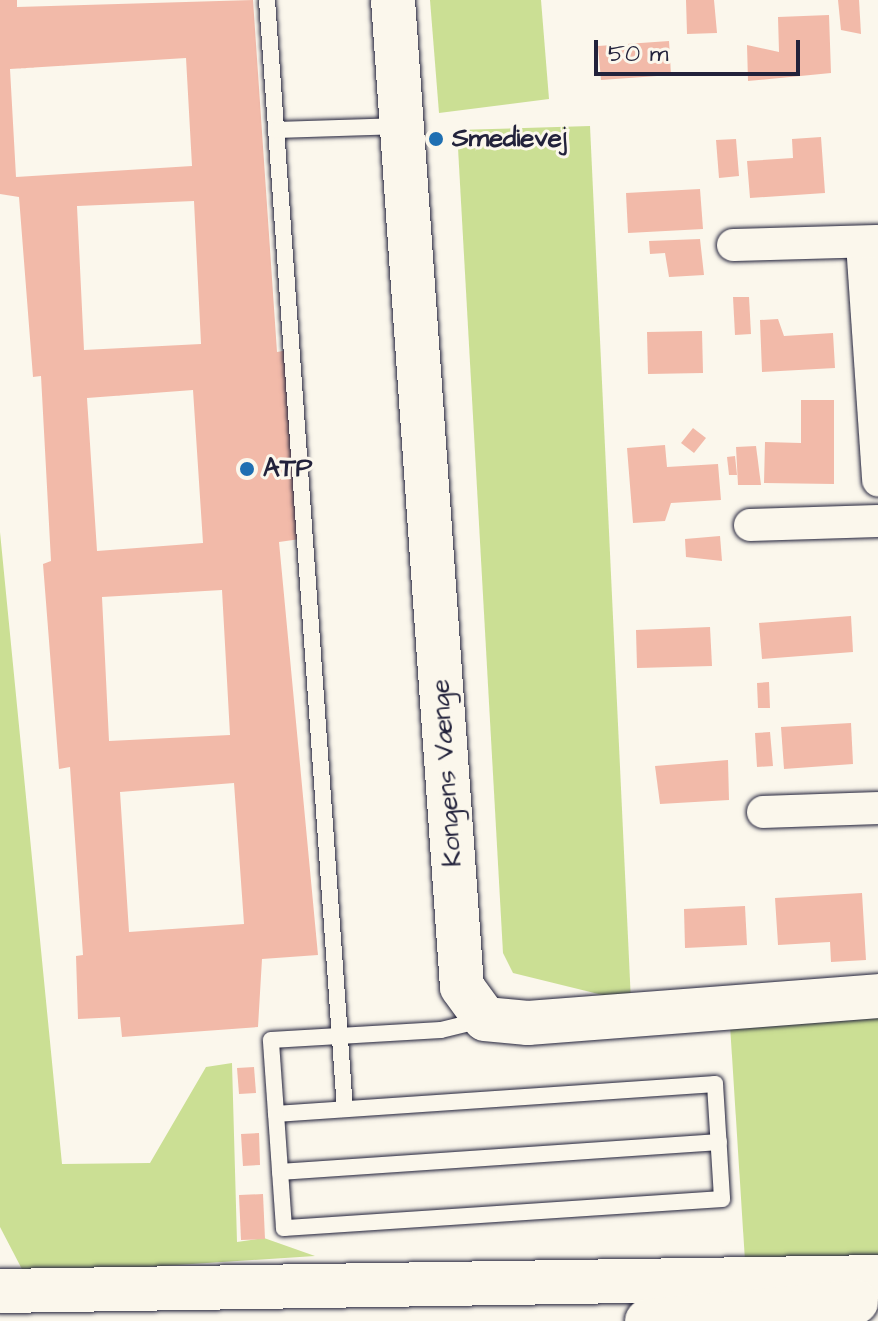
<!DOCTYPE html>
<html>
<head>
<meta charset="utf-8">
<style>
  body { margin:0 }
  #map { position:relative; width:878px; height:1321px; overflow:hidden; background:#fbf7ec; font-family:"Architects Daughter",sans-serif }
  div>[style] { position:absolute }
  .green>* { inset:0; background:#cbdf94 }
  .building>* { inset:0; background:#f2baa9 }
  .roads { filter:drop-shadow(0 0 2px #22223b) drop-shadow(0 0 2px #22223b) }
  .lane>* { height:16px; margin:-8px; padding:0 8px; transform-origin:8px; border-radius:8px; background:#fbf7ec }
  .street>* { height:32px; margin:-16px; padding:0 16px; transform-origin:16px; border-radius:16px; background:#fbf7ec }
  .secondary>* { height:44px; margin:-22px; padding:0 22px; transform-origin:22px; border-radius:22px; background:#fbf7ec }
  .highway>* { height:44px; margin:-22px; padding:0 22px; transform-origin:22px; border-radius:22px; background:#fbf7ec }
  .dots>* { width:22px; height:22px; translate:-50% -50%; box-sizing:border-box; border:4px solid #fbf7ec; border-radius:50% }
  span { translate:-50% -50%; white-space:nowrap; text-align:center; line-height:1.15; -webkit-text-stroke:6px #fbf7ec; paint-order:stroke }
  .poi-label { font-size:26px; color:#22223b; font-weight:700 }
  .left { translate:0 -50%; text-align:left }
  .street-label { font-size:26px; color:#22223b }
  .scale { position:absolute; left:594px; top:40px; width:206px; height:36px; box-sizing:border-box; border:4px solid #22223b; border-top:0; padding-left:10px; font-size:24px; line-height:28px; white-space:nowrap; color:#22223b; -webkit-text-stroke:6px #fbf7ec; paint-order:stroke }
</style>
</head>
<body>
<div id="map">
  <div class="green">
    <i style="clip-path:polygon(430px 0,541px 0,549px 99px,439px 113px)"></i>
    <i style="clip-path:polygon(590px 126px,631px 1002px,513px 973px,503px 953px,457px 130px)"></i>
    <i style="clip-path:polygon(0 532px,62px 1164px,150px 1163px,206px 1067px,232px 1063px,237px 1242px,264px 1238px,315px 1256px,25px 1275px,0 1227px)"></i>
    <i style="clip-path:polygon(878px 1015px,878px 1256px,745px 1261px,730px 1025px)"></i>
  </div>
  <div class="building">
    <i style="clip-path:polygon(evenodd,0 0,17px 0,17px 7px,253px 0,277px 352px,288px 350px,300px 539px,279px 542px,318px 955px,262px 959px,258px 1027px,122px 1037px,120px 1017px,78px 1019px,76px 956px,83px 955px,70px 767px,59px 769px,43px 564px,51px 561px,41px 376px,33px 377px,19px 197px,0 194px,0 0,186px 58px,192px 166px,16px 177px,10px 69px,186px 58px,0 0,194px 201px,201px 344px,84px 350px,77px 206px,194px 201px,0 0,193px 390px,203px 543px,97px 551px,87px 398px,193px 390px,0 0,222px 590px,230px 735px,109px 741px,102px 597px,222px 590px,0 0,234px 783px,244px 924px,129px 932px,120px 792px,234px 783px)"></i>
    <i style="clip-path:polygon(686px 0,714px 0,717px 33px,687px 34px)"></i>
    <i style="clip-path:polygon(838px 0,859px 0,861px 34px,841px 30px)"></i>
    <i style="clip-path:polygon(829px 15px,831px 73px,748px 81px,747px 45px,779px 52px,778px 17px)"></i>
    <i style="clip-path:polygon(669px 41px,671px 75px,601px 80px,598px 46px)"></i>
    <i style="clip-path:polygon(821px 137px,825px 193px,750px 198px,747px 161px,793px 158px,792px 139px)"></i>
    <i style="clip-path:polygon(736px 139px,739px 176px,719px 178px,716px 140px)"></i>
    <i style="clip-path:polygon(700px 189px,703px 229px,628px 233px,626px 193px)"></i>
    <i style="clip-path:polygon(700px 239px,704px 275px,669px 277px,665px 253px,650px 254px,649px 241px)"></i>
    <i style="clip-path:polygon(733px 297px,749px 297px,751px 334px,735px 335px)"></i>
    <i style="clip-path:polygon(778px 319px,784px 336px,833px 333px,835px 368px,762px 372px,760px 320px)"></i>
    <i style="clip-path:polygon(702px 331px,703px 373px,648px 374px,647px 332px)"></i>
    <i style="clip-path:polygon(801px 400px,834px 400px,834px 484px,764px 483px,765px 442px,801px 443px)"></i>
    <i style="clip-path:polygon(693px 428px,706px 438px,694px 453px,681px 443px)"></i>
    <i style="clip-path:polygon(665px 445px,667px 467px,718px 464px,721px 500px,671px 503px,665px 521px,633px 523px,627px 448px)"></i>
    <i style="clip-path:polygon(756px 446px,761px 485px,738px 485px,736px 447px)"></i>
    <i style="clip-path:polygon(735px 456px,737px 475px,729px 475px,727px 457px)"></i>
    <i style="clip-path:polygon(720px 536px,722px 561px,686px 557px,685px 539px)"></i>
    <i style="clip-path:polygon(851px 616px,853px 652px,762px 659px,759px 623px)"></i>
    <i style="clip-path:polygon(710px 627px,712px 666px,637px 668px,636px 630px)"></i>
    <i style="clip-path:polygon(769px 682px,770px 708px,758px 708px,757px 683px)"></i>
    <i style="clip-path:polygon(851px 723px,853px 764px,784px 769px,781px 727px)"></i>
    <i style="clip-path:polygon(770px 732px,773px 766px,757px 767px,755px 733px)"></i>
    <i style="clip-path:polygon(728px 760px,729px 800px,660px 804px,655px 766px)"></i>
    <i style="clip-path:polygon(862px 893px,866px 960px,831px 962px,830px 942px,778px 945px,775px 898px)"></i>
    <i style="clip-path:polygon(745px 906px,747px 945px,685px 948px,684px 909px)"></i>
    <i style="clip-path:polygon(254px 1067px,256px 1093px,239px 1094px,237px 1068px)"></i>
    <i style="clip-path:polygon(259px 1133px,260px 1165px,243px 1166px,241px 1134px)"></i>
    <i style="clip-path:polygon(263px 1194px,265px 1239px,241px 1240px,239px 1195px)"></i>
  </div>
  <div class="roads">
    <div class="lane">
      <i style="left:267px;top:0;width:1112px;rotate:85.98deg"></i>
      <i style="left:276px;top:130px;width:126px;rotate:-1.8deg"></i>
      <i style="left:276px;top:1114px;width:440px;rotate:-3.9deg"></i>
      <i style="left:715px;top:1084px;width:115px;rotate:86.5deg"></i>
      <i style="left:722px;top:1199px;width:439px;rotate:176.2deg"></i>
      <i style="left:284px;top:1228px;width:188px;rotate:-94deg"></i>
      <i style="left:271px;top:1040px;width:170px;rotate:-3.4deg"></i>
      <i style="left:441px;top:1030px;width:42px;rotate:-13.7deg"></i>
      <i style="left:280px;top:1172px;width:440px;rotate:-3.9deg"></i>
    </div>
    <div class="street">
      <i style="left:862px;top:243px;width:238px;rotate:86.1deg"></i>
      <i style="left:733px;top:245px;width:145px;rotate:-1.6deg"></i>
      <i style="left:750px;top:525px;width:128px;rotate:-1.8deg"></i>
      <i style="left:763px;top:812px;width:115px;rotate:-2deg"></i>
    </div>
    <div class="secondary">
      <i style="left:393px;top:0;width:989px;rotate:86deg"></i>
      <i style="left:462px;top:987px;width:39px;rotate:54deg"></i>
      <i style="left:485px;top:1019px;width:43px;rotate:5.3deg"></i>
      <i style="left:528px;top:1023px;width:351px;rotate:-4.4deg"></i>
    </div>
    <div class="highway">
      <i style="left:0;top:1291px;width:878px;rotate:-0.91deg"></i>
      <i style="left:647px;top:1321px;width:210px;rotate:-5.2deg"></i>
    </div>
  </div>
  <div class="dots">
    <i style="left:436px;top:139px;background:#1f6fb2"></i>
    <i style="left:247px;top:469px;background:#1f6fb2"></i>
  </div>
  <div class="poi-label">
    <span class="left" style="left:452px;top:139px">Smedievej</span>
    <span class="left" style="left:263px;top:469px">ATP</span>
  </div>
  <div class="street-label">
    <span style="left:447px;top:773px;rotate:-94deg">Kongens Vænge</span>
  </div>
  <div class="scale">50 m</div>
</div>
</body>
</html>
